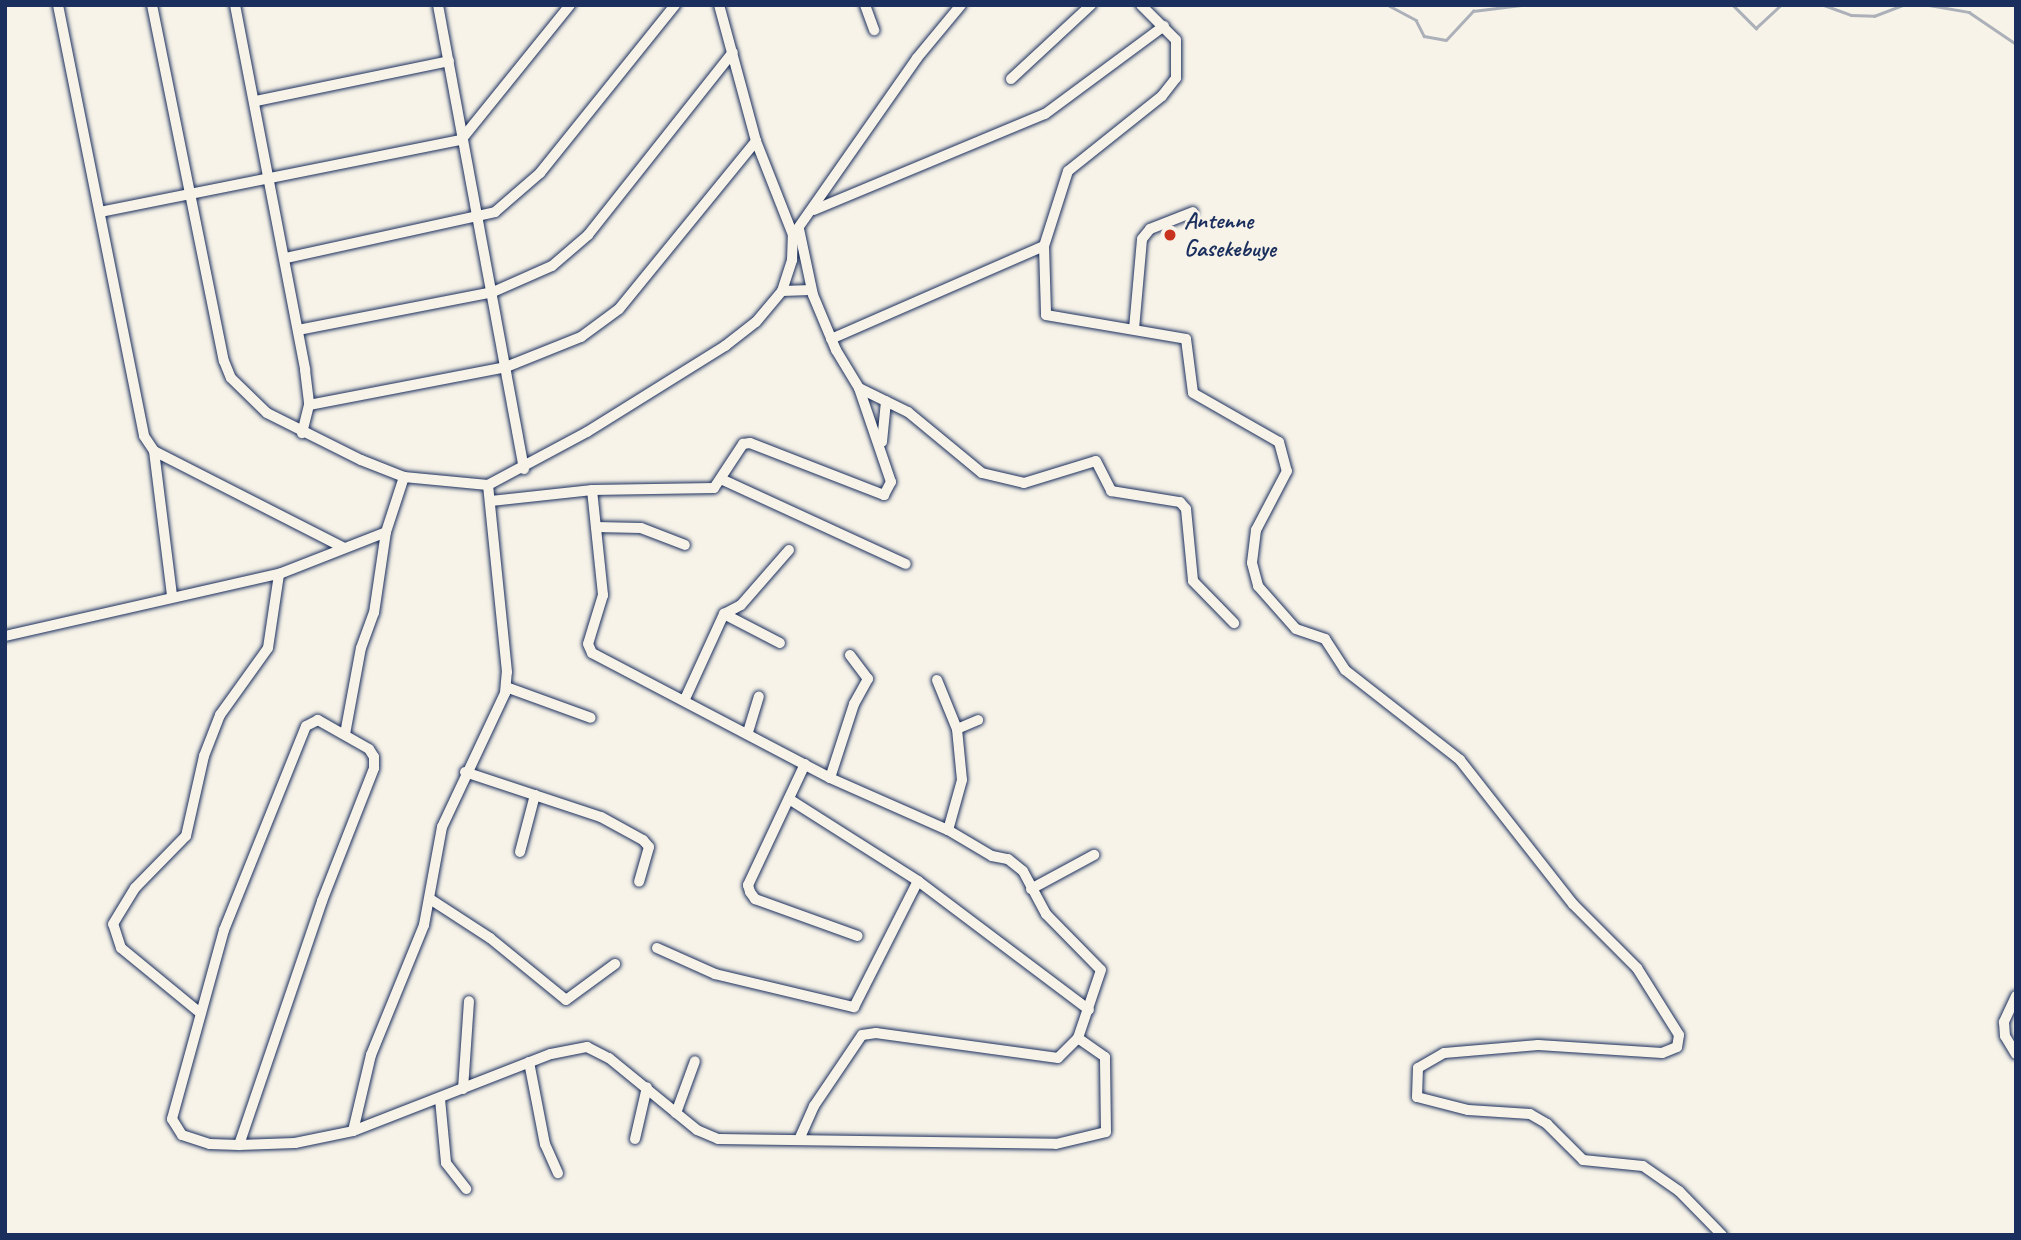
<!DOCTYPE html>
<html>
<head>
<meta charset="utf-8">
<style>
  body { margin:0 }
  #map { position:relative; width:2021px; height:1240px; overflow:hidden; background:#f7f3e8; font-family:Caveat,sans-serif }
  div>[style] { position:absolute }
  .stream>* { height:2.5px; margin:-1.25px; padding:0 1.25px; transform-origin:1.25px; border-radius:1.25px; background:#acb0b9 }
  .roads { filter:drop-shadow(0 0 2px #1b2f5e) drop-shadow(0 0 2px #1b2f5e) }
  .street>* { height:10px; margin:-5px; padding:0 5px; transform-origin:5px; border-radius:5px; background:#f7f3e8 }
  .dots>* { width:19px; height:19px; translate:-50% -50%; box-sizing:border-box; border:4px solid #f7f3e8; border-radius:50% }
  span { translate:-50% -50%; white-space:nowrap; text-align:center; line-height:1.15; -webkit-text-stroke:5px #f7f3e8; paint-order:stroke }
  .poi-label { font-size:24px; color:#1b2f5e; font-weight:700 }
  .left { translate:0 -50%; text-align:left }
  .frame { position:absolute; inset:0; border:7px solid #1b2f5e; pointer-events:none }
</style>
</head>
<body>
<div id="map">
  <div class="stream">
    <i style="left:1388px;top:5px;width:32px;rotate:28deg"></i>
    <i style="left:1416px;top:20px;width:18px;rotate:63deg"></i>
    <i style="left:1424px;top:36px;width:22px;rotate:10deg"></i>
    <i style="left:1446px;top:40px;width:40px;rotate:-47deg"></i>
    <i style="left:1473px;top:11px;width:48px;rotate:-7.1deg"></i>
    <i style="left:1733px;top:5px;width:33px;rotate:45deg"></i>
    <i style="left:1756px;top:28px;width:34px;rotate:-43deg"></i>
    <i style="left:1824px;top:5px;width:29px;rotate:20deg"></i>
    <i style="left:1851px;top:15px;width:23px;rotate:2deg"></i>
    <i style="left:1874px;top:16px;width:30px;rotate:-21deg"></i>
    <i style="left:1929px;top:5px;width:41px;rotate:9.9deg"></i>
    <i style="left:1969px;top:12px;width:57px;rotate:34.2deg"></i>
  </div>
  <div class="roads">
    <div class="street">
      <i style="left:58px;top:5px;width:439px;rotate:78.7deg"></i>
      <i style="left:144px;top:436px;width:18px;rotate:56deg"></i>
      <i style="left:154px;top:451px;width:213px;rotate:27deg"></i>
      <i style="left:152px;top:5px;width:363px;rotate:78.6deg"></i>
      <i style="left:224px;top:361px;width:18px;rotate:68deg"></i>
      <i style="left:231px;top:378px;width:50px;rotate:44.2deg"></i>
      <i style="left:267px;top:413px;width:105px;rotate:26.6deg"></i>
      <i style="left:361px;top:460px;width:46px;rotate:21.6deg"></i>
      <i style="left:404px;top:477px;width:84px;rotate:5.4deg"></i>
      <i style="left:488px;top:485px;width:112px;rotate:-28.2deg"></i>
      <i style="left:587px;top:432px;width:163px;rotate:-31.9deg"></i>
      <i style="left:725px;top:346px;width:39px;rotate:-38deg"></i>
      <i style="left:756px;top:322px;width:40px;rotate:-50deg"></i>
      <i style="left:782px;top:291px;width:33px;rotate:-72deg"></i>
      <i style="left:792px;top:260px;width:25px;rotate:-88deg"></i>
      <i style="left:793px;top:235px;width:101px;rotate:-111.5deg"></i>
      <i style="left:756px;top:141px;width:141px;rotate:-105.2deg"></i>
      <i style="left:235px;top:5px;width:372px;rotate:79.1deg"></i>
      <i style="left:305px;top:370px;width:35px;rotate:83deg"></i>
      <i style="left:309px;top:405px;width:29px;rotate:104deg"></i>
      <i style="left:438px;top:5px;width:472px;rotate:79.5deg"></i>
      <i style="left:865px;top:5px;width:27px;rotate:70deg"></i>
      <i style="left:1141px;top:5px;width:49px;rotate:45deg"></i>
      <i style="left:1176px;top:40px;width:38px;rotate:90deg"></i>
      <i style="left:1176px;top:78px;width:23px;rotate:128deg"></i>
      <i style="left:1162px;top:96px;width:120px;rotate:141.4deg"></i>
      <i style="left:1068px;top:171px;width:79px;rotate:107.7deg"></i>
      <i style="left:1044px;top:246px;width:69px;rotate:88.3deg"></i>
      <i style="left:1046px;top:315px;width:142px;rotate:9.7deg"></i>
      <i style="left:1186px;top:339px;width:54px;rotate:82.6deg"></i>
      <i style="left:1193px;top:393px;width:99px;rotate:29.7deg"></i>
      <i style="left:1279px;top:442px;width:30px;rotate:75deg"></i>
      <i style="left:1287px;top:471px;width:67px;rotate:117.7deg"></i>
      <i style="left:1256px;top:530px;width:33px;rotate:97deg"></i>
      <i style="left:1252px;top:563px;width:24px;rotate:75deg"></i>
      <i style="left:1258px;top:586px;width:57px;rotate:48.5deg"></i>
      <i style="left:1296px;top:629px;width:31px;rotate:19deg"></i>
      <i style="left:1325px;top:639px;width:37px;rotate:57deg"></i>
      <i style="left:1345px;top:670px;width:146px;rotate:38deg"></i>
      <i style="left:1460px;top:760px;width:183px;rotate:51.9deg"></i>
      <i style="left:1573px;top:904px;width:91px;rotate:45deg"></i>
      <i style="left:1637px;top:968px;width:79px;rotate:57.9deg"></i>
      <i style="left:1679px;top:1035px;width:12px;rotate:99deg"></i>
      <i style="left:1677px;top:1047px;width:16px;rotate:158deg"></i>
      <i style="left:1662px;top:1053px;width:124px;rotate:-176.3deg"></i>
      <i style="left:1538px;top:1045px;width:94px;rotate:175.1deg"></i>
      <i style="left:1444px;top:1053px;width:30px;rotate:150deg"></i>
      <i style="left:1418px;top:1068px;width:29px;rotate:92deg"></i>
      <i style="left:1417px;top:1097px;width:53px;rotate:14.3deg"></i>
      <i style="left:1468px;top:1110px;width:62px;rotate:3.7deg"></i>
      <i style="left:1530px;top:1114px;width:20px;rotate:30deg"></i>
      <i style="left:1547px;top:1124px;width:51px;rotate:45deg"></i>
      <i style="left:1583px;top:1160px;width:60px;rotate:5.7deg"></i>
      <i style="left:1643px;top:1166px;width:44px;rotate:34.8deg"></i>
      <i style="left:1679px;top:1191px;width:62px;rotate:45.7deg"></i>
      <i style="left:1011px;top:79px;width:109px;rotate:-42.8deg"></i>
      <i style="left:256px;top:101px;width:197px;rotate:-11.7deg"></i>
      <i style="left:814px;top:210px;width:250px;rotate:-22.6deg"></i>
      <i style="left:1045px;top:114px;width:148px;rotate:-36.5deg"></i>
      <i style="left:100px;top:212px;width:368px;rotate:-11.3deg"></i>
      <i style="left:461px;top:140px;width:174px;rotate:-51.1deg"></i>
      <i style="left:799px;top:229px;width:67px;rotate:78deg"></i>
      <i style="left:813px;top:295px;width:60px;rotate:67.3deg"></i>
      <i style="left:836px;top:350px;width:44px;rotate:58.8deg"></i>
      <i style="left:859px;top:388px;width:55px;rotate:26.1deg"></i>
      <i style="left:908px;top:412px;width:96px;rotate:39.5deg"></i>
      <i style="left:982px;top:473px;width:43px;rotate:13.4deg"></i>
      <i style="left:1024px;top:483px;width:75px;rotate:-17deg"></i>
      <i style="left:1096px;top:461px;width:34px;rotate:63deg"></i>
      <i style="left:1111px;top:491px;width:70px;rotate:9.1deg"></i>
      <i style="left:1180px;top:502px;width:9px;rotate:49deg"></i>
      <i style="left:1186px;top:509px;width:72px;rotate:84.4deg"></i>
      <i style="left:1193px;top:581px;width:59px;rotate:45.7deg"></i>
      <i style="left:796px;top:231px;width:211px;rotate:-55deg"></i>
      <i style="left:917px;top:58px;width:69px;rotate:-50.3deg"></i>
      <i style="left:286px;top:258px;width:214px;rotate:-12.4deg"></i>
      <i style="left:495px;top:212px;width:60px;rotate:-40.9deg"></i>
      <i style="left:540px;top:173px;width:216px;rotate:-51.2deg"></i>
      <i style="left:782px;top:291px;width:29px;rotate:-2deg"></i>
      <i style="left:1134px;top:329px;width:90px;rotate:-84.9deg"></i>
      <i style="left:1142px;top:239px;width:13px;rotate:-51deg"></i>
      <i style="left:1150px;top:229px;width:46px;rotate:-21.6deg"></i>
      <i style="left:298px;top:330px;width:199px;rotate:-11deg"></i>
      <i style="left:493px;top:292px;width:64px;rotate:-23.8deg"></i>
      <i style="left:552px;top:266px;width:48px;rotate:-40.7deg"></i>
      <i style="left:588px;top:235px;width:233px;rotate:-51.6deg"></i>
      <i style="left:831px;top:339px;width:232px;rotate:-23.6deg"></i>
      <i style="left:309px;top:405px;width:201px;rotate:-10.9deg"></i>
      <i style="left:506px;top:367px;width:81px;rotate:-21.8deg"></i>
      <i style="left:581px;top:337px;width:47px;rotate:-36.4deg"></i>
      <i style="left:619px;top:309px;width:217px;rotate:-50.8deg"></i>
      <i style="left:882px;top:442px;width:41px;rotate:-84.4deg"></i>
      <i style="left:154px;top:451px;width:145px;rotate:82.9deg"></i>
      <i style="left:723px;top:480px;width:201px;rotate:24.7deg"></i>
      <i style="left:592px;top:490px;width:106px;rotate:84deg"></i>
      <i style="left:603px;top:595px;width:51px;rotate:107deg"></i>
      <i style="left:588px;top:644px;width:10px;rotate:66deg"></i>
      <i style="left:592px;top:653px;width:269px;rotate:27.7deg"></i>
      <i style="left:830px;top:778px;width:129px;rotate:23.8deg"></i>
      <i style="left:948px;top:830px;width:51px;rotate:30.6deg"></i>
      <i style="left:992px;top:856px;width:16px;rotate:11deg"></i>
      <i style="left:1008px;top:859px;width:19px;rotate:39deg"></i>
      <i style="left:1023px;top:871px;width:49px;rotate:61.9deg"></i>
      <i style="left:1046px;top:914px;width:78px;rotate:45.5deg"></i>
      <i style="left:1101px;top:970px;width:72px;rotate:108.7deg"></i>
      <i style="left:1078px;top:1038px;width:28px;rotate:135deg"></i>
      <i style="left:1058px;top:1058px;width:184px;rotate:-172.2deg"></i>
      <i style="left:876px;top:1033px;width:14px;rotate:172deg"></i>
      <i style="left:862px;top:1035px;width:86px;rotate:124.1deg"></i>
      <i style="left:814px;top:1106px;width:35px;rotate:114deg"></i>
      <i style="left:491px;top:501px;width:102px;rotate:-6.2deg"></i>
      <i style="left:592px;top:490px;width:122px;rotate:-0.9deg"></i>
      <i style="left:714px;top:488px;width:53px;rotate:-56.6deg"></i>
      <i style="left:743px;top:444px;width:7px;rotate:-8deg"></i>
      <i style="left:750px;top:443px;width:144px;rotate:21.2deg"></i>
      <i style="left:884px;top:495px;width:15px;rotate:-62deg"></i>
      <i style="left:891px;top:482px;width:99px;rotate:-108.8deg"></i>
      <i style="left:596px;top:527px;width:45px;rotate:1.3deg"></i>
      <i style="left:641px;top:528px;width:47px;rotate:21.1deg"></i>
      <i style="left:724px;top:614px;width:63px;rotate:27.4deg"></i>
      <i style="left:5px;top:636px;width:281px;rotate:-12.8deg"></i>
      <i style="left:279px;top:574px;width:115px;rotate:-21.4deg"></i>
      <i style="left:386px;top:532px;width:58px;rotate:-71.9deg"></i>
      <i style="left:937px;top:680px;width:53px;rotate:67.8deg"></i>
      <i style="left:957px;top:729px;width:51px;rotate:84.4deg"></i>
      <i style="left:962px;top:780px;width:52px;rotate:105.6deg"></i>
      <i style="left:506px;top:687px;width:90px;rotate:20deg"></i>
      <i style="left:685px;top:699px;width:94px;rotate:-65.4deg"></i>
      <i style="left:724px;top:614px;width:19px;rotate:-28deg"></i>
      <i style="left:741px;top:605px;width:73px;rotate:-48.9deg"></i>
      <i style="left:957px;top:729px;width:23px;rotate:-23deg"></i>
      <i style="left:748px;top:732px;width:37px;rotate:-73deg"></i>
      <i style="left:345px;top:734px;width:87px;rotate:-79.5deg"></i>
      <i style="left:361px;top:648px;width:37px;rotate:-70deg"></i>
      <i style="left:374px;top:613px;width:82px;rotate:-81.6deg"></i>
      <i style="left:805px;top:764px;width:134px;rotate:115.2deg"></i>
      <i style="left:748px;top:885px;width:7px;rotate:74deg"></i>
      <i style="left:750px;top:892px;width:9px;rotate:54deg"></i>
      <i style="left:755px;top:899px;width:109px;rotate:19.8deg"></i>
      <i style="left:465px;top:772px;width:143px;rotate:18.3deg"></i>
      <i style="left:601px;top:817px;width:48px;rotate:28.7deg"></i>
      <i style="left:643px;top:840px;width:9px;rotate:49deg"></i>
      <i style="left:649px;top:847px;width:36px;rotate:106deg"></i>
      <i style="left:830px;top:778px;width:78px;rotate:-72deg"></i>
      <i style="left:854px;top:704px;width:29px;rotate:-61deg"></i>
      <i style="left:868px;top:679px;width:30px;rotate:-127deg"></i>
      <i style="left:789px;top:799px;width:153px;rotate:32.4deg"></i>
      <i style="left:918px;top:881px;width:214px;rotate:37deg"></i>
      <i style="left:520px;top:852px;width:59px;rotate:-75.3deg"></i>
      <i style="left:1031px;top:889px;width:72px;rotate:-28.4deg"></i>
      <i style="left:430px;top:899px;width:72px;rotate:33deg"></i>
      <i style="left:490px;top:938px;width:98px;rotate:39.2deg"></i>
      <i style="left:566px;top:1000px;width:61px;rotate:-36.3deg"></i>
      <i style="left:657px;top:948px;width:64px;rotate:24.1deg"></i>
      <i style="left:715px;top:974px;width:143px;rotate:13.4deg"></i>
      <i style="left:854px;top:1007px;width:141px;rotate:-63.1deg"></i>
      <i style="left:2016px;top:996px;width:29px;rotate:115deg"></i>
      <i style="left:2004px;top:1022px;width:14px;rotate:86deg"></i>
      <i style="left:2005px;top:1036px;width:21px;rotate:59deg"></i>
      <i style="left:199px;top:1012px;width:101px;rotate:-140.6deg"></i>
      <i style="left:121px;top:948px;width:25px;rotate:-108deg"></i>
      <i style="left:113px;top:924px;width:42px;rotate:-58.6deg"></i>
      <i style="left:135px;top:888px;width:73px;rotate:-45.6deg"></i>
      <i style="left:186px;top:836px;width:82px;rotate:-77.3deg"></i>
      <i style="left:204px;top:756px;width:44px;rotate:-68.7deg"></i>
      <i style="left:220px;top:715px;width:82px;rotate:-54.4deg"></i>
      <i style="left:268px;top:648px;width:75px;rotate:-81.5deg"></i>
      <i style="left:529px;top:1062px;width:84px;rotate:79deg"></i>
      <i style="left:545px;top:1144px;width:32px;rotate:66deg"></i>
      <i style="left:463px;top:1089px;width:88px;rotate:-86.1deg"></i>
      <i style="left:440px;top:1099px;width:64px;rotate:84.6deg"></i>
      <i style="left:446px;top:1163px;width:33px;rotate:52deg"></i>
      <i style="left:676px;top:1113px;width:55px;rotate:-69.9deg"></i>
      <i style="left:353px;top:1131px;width:212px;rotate:-21.3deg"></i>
      <i style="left:551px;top:1054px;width:37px;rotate:-11deg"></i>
      <i style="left:587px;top:1047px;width:25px;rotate:27deg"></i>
      <i style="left:609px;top:1058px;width:114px;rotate:39.3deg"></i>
      <i style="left:697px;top:1130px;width:23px;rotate:23deg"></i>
      <i style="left:718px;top:1139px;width:338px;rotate:0.8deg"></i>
      <i style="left:1056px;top:1144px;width:51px;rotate:-13.5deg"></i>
      <i style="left:1106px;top:1132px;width:75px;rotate:-90.8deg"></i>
      <i style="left:1105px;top:1057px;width:33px;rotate:-145deg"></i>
      <i style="left:635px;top:1139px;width:53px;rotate:-77deg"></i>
      <i style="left:239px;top:1145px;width:258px;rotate:-71.2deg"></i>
      <i style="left:322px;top:901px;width:143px;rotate:-68.6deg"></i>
      <i style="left:374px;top:768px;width:11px;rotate:-90deg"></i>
      <i style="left:374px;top:757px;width:9px;rotate:-122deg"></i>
      <i style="left:369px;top:749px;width:59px;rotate:-150.4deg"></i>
      <i style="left:318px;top:720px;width:13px;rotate:153deg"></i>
      <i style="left:306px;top:726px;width:220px;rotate:111.9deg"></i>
      <i style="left:224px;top:930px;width:196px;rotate:105.4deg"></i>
      <i style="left:172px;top:1119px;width:19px;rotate:58deg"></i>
      <i style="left:182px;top:1135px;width:29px;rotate:18deg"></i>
      <i style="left:210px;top:1144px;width:29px;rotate:2deg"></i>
      <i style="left:239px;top:1145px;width:56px;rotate:-2deg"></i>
      <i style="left:295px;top:1143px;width:59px;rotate:-11.7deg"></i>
      <i style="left:353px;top:1131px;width:78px;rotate:-76.7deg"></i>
      <i style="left:371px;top:1055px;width:140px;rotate:-67.8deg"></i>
      <i style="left:424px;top:925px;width:100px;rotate:-79.6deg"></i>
      <i style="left:442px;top:827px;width:148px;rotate:-64.8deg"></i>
      <i style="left:505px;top:693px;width:21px;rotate:-85deg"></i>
      <i style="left:507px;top:672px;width:188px;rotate:-95.8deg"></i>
    </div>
  </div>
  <div class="dots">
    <i style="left:1170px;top:235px;background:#c8321e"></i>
  </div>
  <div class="poi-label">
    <span class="left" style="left:1184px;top:235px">Antenne<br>Gasekebuye</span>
  </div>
  <div class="frame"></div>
</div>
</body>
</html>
